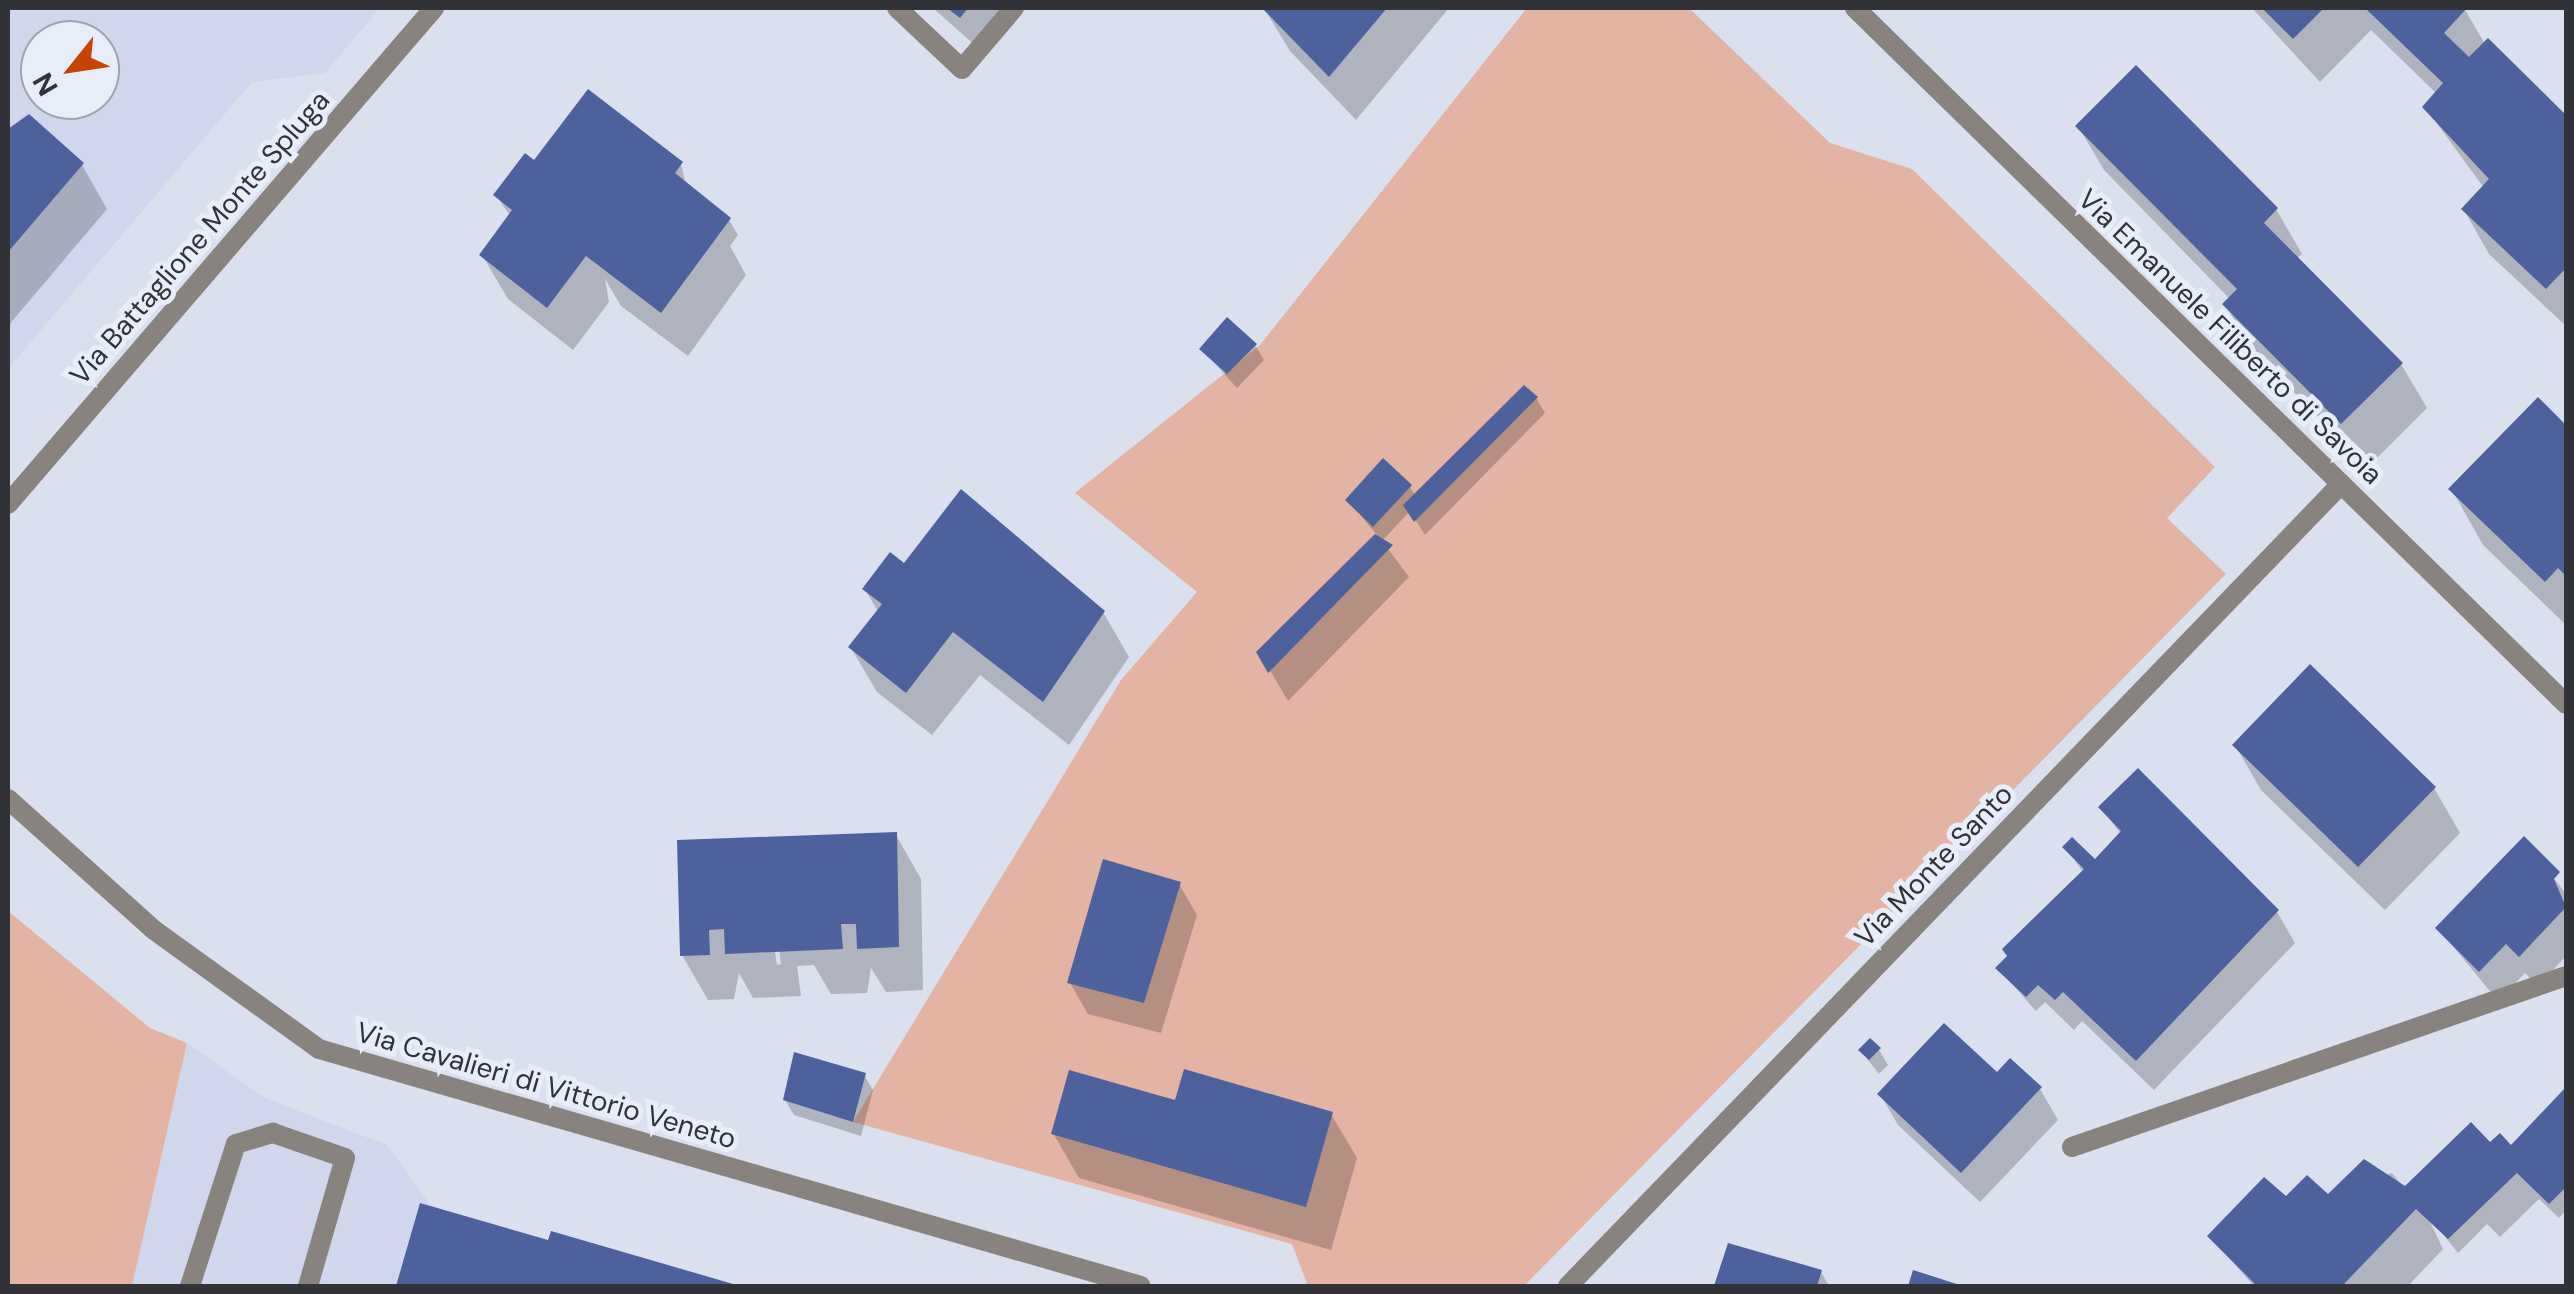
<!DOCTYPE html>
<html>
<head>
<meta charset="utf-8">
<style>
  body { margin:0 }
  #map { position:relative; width:2574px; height:1294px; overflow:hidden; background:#dae0ed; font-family:"DM Sans",sans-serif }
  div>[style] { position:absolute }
  .built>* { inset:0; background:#d0d7ec }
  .green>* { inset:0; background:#e3b3a3 }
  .shadow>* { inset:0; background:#0003 }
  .building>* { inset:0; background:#4d619d }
  .service>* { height:20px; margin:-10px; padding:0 10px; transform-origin:10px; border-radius:10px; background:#898380 }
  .minor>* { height:20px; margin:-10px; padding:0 10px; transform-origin:10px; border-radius:10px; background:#898380 }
  .tertiary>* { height:20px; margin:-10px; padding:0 10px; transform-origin:10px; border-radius:10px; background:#898380 }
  span { translate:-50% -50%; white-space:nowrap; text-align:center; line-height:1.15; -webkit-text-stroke:10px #e8edfa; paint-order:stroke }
  .street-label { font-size:28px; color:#313338 }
  .frame { position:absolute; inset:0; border:10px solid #313338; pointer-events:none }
  .north { position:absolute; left:20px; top:20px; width:100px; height:100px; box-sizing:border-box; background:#e8edfa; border:2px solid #9fa3ac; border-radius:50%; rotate:240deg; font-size:28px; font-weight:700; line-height:40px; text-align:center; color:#313338 }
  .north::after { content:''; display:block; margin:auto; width:35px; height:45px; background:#c84202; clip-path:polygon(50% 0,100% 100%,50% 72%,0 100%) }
</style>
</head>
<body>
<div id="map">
  <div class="built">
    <i style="clip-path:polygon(evenodd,8px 8px,380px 8px,325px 73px,252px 82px,8px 369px,8px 8px,40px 40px,100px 40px,100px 100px,40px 100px,40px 40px)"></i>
    <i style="clip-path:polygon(187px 1043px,265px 1098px,387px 1145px,434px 1210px,702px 1286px,132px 1286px)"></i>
  </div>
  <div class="green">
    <i style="clip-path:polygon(1527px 8px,1689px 8px,1830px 143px,1912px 169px,2215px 467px,2167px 518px,2226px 574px,1524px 1286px,1308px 1286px,1292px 1244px,853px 1122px,1121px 680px,1197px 592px,1075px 493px,1260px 345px)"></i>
    <i style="clip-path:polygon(8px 911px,150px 1028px,187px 1043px,132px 1286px,8px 1286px)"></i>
  </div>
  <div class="shadow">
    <i style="clip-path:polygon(933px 8px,1008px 8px,978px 48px)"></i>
    <i style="clip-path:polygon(1264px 8px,1449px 8px,1356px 120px,1290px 51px)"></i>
    <i style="clip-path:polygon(2252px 8px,2464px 8px,2485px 44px,2566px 118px,2566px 326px,2489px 254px,2464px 210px,2484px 188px,2425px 107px,2437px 94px,2371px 30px,2320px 82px)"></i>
    <i style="clip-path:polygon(2078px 126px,2276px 209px,2302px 254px,2296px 259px,2401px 364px,2427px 408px,2368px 467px,2250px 348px,2225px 304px,2230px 299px,2104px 170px)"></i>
    <i style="clip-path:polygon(8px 133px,82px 165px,107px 209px,8px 326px)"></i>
    <i style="clip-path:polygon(681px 164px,686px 185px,729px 220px,738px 235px,730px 246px,746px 275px,688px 356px,621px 306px,605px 279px,609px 302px,573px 350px,508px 299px,482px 255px,509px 214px,496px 195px,538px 166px)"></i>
    <i style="clip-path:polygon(1255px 345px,1264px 360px,1237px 388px,1202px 349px)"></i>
    <i style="clip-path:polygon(1536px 398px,1545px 413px,1425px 535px,1410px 511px,1382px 541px,1409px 577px,1288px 701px,1259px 652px,1377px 535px,1348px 500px,1410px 487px,1415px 496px)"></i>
    <i style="clip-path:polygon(2538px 401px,2566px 428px,2566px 625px,2483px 545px,2452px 490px)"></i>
    <i style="clip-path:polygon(904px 567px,1103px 612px,1129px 657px,1069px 745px,980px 675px,932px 735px,877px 692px,851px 648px,878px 612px,865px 589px)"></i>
    <i style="clip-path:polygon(2235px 745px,2434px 788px,2460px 833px,2385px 910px,2261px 790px)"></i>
    <i style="clip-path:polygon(2157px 796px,2277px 912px,2295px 943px,2154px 1090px,2082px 1021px,2074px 1030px,2045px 1002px,2036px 1011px,1998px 968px,2083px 872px,2066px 848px,2094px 862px,2121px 834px,2101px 808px)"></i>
    <i style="clip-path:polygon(evenodd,896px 835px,921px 879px,923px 990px,886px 992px,871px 968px,867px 993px,831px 994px,814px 965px,797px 966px,801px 996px,753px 998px,739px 973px,734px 999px,708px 1000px,682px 955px,680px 842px,896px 835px,770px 918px,776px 924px,781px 964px,777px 965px,770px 918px)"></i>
    <i style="clip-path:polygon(2524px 840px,2566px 894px,2566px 956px,2538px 986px,2525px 973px,2498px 1001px,2438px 928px)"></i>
    <i style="clip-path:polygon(1179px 884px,1197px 915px,1161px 1033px,1088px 1014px,1070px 983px)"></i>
    <i style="clip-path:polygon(1879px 1050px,1888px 1065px,1879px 1074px,1861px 1051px)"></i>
    <i style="clip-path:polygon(864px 1075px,873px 1090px,861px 1136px,794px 1115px,785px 1100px)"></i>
    <i style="clip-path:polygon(1997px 1076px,2040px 1089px,2058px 1120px,1980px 1202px,1898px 1125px,1880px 1094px)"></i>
    <i style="clip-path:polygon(2566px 1091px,2566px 1210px,2559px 1218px,2539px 1199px,2500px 1237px,2487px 1224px,2458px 1253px,2425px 1211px,2443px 1249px,2408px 1286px,2254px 1286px,2210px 1236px,2286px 1200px,2328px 1197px,2392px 1173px,2405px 1189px,2471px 1125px,2528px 1178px,2514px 1145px)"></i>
    <i style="clip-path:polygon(1331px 1114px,1357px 1158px,1331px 1250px,1079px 1178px,1053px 1133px)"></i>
    <i style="clip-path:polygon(422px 1207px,550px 1244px,553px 1234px,734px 1286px,399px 1286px)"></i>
    <i style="clip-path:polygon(1730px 1246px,1821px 1272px,1829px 1286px,1717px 1286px)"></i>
  </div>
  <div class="building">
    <i style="clip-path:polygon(947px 8px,968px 8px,960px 18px)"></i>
    <i style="clip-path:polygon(1262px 8px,1387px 8px,1329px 77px)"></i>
    <i style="clip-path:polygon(2262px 8px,2324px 8px,2293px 39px)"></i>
    <i style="clip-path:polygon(2365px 8px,2467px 8px,2444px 33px,2469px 57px,2488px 38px,2566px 115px,2566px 268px,2546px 289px,2461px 209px,2489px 179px,2422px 107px,2443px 83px)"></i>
    <i style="clip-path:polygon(2136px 65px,2278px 208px,2264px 223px,2403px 363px,2341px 424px,2222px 304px,2237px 289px,2075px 126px)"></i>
    <i style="clip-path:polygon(588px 89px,683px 162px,675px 173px,731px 218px,661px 313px,586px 256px,547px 308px,479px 255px,512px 210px,493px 195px,525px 153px,534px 160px)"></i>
    <i style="clip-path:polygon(29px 114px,84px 163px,8px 252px,8px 129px)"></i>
    <i style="clip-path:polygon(1227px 317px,1257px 344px,1227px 374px,1199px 349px)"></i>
    <i style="clip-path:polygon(1524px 385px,1538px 397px,1414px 522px,1403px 505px)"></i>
    <i style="clip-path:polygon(2538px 397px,2566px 425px,2566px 576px,2558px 568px,2545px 582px,2448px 489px)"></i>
    <i style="clip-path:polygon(1383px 458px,1412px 485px,1373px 527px,1345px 500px)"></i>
    <i style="clip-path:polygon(961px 489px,1105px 611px,1043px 702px,953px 632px,906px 693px,848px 647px,882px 604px,862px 589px,890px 552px,904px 563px)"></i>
    <i style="clip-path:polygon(1375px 534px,1393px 545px,1268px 673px,1256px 652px)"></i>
    <i style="clip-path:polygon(2310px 664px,2436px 787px,2358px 867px,2232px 745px)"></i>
    <i style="clip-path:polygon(2138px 768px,2279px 910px,2136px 1061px,2063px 992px,2055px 1000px,2038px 985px,2026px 997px,1995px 968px,2007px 956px,2002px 949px,2084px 869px,2062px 847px,2072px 837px,2095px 859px,2121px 831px,2098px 807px)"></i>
    <i style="clip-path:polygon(897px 832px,899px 947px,857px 949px,856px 924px,841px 924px,843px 949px,725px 954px,724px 929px,709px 930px,710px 955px,680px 956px,677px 840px)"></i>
    <i style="clip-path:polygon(2524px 836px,2560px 872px,2554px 879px,2566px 907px,2519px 957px,2506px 944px,2479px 972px,2435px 928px)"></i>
    <i style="clip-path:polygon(1103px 859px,1181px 882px,1144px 1003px,1067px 983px)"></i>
    <i style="clip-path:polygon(1944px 1023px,1997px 1072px,2010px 1058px,2042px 1087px,1961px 1173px,1877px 1094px)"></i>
    <i style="clip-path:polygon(1870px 1038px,1881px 1048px,1869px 1060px,1858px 1050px)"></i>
    <i style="clip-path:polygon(794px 1052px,866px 1073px,853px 1122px,783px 1100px)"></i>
    <i style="clip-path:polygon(1184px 1069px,1333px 1112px,1306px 1207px,1051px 1134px,1069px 1070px,1175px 1100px)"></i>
    <i style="clip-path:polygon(2566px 1087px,2566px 1187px,2549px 1204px,2517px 1173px,2448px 1239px,2416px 1209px,2342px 1286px,2257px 1286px,2207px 1236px,2264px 1177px,2286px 1196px,2307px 1175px,2328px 1194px,2364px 1159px,2405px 1186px,2471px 1122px,2490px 1142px,2500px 1133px,2511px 1145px)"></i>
    <i style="clip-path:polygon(420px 1203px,548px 1240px,551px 1231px,740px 1286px,396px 1286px)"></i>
    <i style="clip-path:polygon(1728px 1243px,1822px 1270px,1817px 1286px,1714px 1286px)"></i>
    <i style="clip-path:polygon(1913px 1270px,1963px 1286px,1908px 1286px)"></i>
  </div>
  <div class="service">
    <i style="left:190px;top:1286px;width:149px;rotate:-72.1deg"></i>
    <i style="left:236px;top:1144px;width:39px;rotate:-17deg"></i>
    <i style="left:273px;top:1133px;width:76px;rotate:19.1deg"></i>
    <i style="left:345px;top:1158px;width:133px;rotate:106.1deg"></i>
  </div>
  <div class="minor">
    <i style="left:897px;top:8px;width:89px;rotate:43.2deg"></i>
    <i style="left:962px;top:69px;width:80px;rotate:-49.6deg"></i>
    <i style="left:1855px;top:8px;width:995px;rotate:44.39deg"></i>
    <i style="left:2072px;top:1147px;width:523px;rotate:-19.09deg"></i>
    <i style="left:1568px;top:1286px;width:1114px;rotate:-46.05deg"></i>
  </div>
  <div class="tertiary">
    <i style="left:8px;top:504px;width:654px;rotate:-49.34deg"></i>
    <i style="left:8px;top:799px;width:196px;rotate:41.9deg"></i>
    <i style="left:154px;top:930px;width:203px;rotate:35.8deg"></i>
    <i style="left:319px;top:1049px;width:855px;rotate:16.08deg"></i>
  </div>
  <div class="street-label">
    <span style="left:200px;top:238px;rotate:-49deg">Via Battaglione Monte Spluga</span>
    <span style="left:2230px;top:337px;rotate:44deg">Via Emanuele Filiberto di Savoia</span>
    <span style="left:1934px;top:866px;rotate:-46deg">Via Monte Santo</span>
    <span style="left:546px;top:1086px;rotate:16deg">Via Cavalieri di Vittorio Veneto</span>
  </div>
  <div class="frame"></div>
  <div class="north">N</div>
</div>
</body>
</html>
